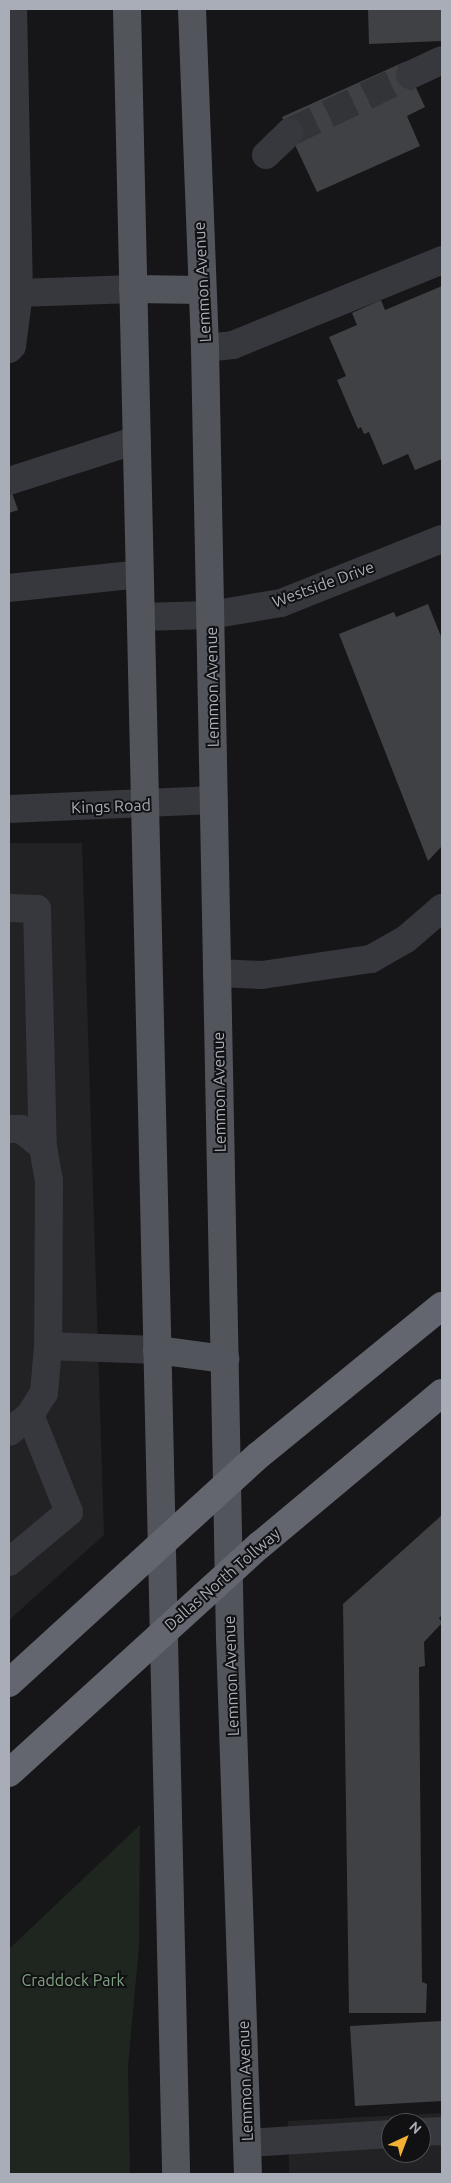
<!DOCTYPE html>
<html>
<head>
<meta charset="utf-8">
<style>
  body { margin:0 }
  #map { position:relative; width:451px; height:2183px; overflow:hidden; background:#161618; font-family:Ubuntu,sans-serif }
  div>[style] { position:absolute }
  .built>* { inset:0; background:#222225 }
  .green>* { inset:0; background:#1e261f }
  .building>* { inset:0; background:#404145 }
  .minor-tunnel>* { height:28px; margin-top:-14px; transform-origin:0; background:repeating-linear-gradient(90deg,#333438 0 28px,transparent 0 42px) }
  .minor>* { height:28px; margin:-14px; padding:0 14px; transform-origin:14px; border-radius:14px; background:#37383d }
  .major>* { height:28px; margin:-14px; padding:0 14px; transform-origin:14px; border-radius:14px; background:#53555c }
  .highway>* { height:28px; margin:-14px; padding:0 14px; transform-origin:14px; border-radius:14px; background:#63666e }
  span { translate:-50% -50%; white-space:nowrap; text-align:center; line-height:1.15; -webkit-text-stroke:4px #111113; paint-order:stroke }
  .street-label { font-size:16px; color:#a8adb8 }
  .park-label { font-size:16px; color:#7fa381 }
  .frame { position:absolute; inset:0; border:10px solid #a8adb8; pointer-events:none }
  .north { position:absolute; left:381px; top:2113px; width:50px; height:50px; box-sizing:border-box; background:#111113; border:1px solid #4d4f55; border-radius:50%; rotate:43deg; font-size:14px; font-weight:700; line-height:20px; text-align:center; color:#a8adb8 }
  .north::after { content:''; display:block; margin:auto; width:18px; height:22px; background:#f2b134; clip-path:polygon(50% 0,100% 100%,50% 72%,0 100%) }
</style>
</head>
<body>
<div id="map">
  <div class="built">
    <i style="clip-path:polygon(9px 843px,82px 843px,104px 1535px,9px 1620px)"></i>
    <i style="clip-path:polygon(evenodd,442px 2113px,442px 2174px,289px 2174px,288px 2121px,442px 2113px,391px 2123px,421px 2123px,421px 2153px,391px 2153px,391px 2123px)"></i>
  </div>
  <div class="green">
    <i style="clip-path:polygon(140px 1825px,139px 1946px,128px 2066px,130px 2174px,9px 2174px,9px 1949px)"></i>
  </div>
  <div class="building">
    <i style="clip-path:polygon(368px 9px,442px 9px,442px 41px,369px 44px)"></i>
    <i style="clip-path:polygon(404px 62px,425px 107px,407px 116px,420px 146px,317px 192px,282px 117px)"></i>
    <i style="clip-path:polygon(442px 286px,442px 459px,415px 470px,408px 454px,383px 465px,369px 432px,364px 434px,361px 427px,358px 429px,337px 380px,346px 376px,329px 337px,357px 325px,352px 313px,381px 300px,385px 310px)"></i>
    <i style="clip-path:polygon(9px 484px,18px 510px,9px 513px)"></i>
    <i style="clip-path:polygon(428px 604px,442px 639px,442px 846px,428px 861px,339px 634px,394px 612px,396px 617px)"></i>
    <i style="clip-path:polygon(442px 1515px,442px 1615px,439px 1618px,442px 1623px,424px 1642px,425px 1666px,419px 1667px,422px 1982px,427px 1984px,426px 2013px,349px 2013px,343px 1604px)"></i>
    <i style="clip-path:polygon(442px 2021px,442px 2101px,355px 2106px,350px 2026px)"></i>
  </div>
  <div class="minor-tunnel">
    <i style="left:290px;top:132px;width:133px;rotate:-25.4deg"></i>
  </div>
  <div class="minor">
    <i style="left:410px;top:75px;width:35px;rotate:-25deg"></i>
    <i style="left:266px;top:155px;width:33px;rotate:-44deg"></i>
    <i style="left:19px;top:293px;width:114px;rotate:-2deg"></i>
    <i style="left:205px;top:348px;width:28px;rotate:-6deg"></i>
    <i style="left:233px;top:345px;width:226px;rotate:-22.1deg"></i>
    <i style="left:9px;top:349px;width:4px;rotate:-45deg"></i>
    <i style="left:12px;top:346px;width:53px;rotate:-82.5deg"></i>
    <i style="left:19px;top:293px;width:284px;rotate:-91.2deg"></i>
    <i style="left:9px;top:481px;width:134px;rotate:-17.8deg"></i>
    <i style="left:9px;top:588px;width:131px;rotate:-6.1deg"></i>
    <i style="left:141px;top:617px;width:69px;rotate:-1.7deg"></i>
    <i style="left:210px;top:615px;width:72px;rotate:-9.6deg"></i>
    <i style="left:281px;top:603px;width:173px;rotate:-21.7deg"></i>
    <i style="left:9px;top:809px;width:205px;rotate:-2.5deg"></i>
    <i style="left:9px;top:908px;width:28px;rotate:2deg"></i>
    <i style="left:37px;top:909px;width:238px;rotate:88.6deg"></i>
    <i style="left:217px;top:973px;width:45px;rotate:2.5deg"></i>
    <i style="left:262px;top:975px;width:110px;rotate:-8.4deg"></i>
    <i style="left:371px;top:959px;width:40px;rotate:-29.7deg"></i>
    <i style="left:406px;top:939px;width:48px;rotate:-40.7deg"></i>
    <i style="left:9px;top:1129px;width:12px"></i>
    <i style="left:21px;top:1129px;width:28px;rotate:39deg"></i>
    <i style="left:43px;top:1147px;width:34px;rotate:80deg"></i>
    <i style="left:49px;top:1180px;width:166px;rotate:90.3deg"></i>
    <i style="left:48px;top:1346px;width:109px;rotate:2.1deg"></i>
    <i style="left:9px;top:1432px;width:27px;rotate:-39deg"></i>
    <i style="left:30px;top:1415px;width:26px;rotate:-58deg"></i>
    <i style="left:44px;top:1393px;width:47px;rotate:-85.1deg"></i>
    <i style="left:9px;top:1562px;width:78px;rotate:-39.8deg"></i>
    <i style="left:69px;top:1512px;width:105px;rotate:-111.9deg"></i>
    <i style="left:421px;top:2132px;width:21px;rotate:-3deg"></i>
    <i style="left:248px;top:2143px;width:143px;rotate:-3.6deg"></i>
  </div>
  <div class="major">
    <i style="left:127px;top:9px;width:2166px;rotate:88.7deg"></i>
    <i style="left:192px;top:9px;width:339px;rotate:87.8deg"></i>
    <i style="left:205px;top:348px;width:1290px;rotate:88.89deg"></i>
    <i style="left:230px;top:1638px;width:536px;rotate:88.08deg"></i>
    <i style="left:133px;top:289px;width:69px;rotate:0.8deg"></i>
    <i style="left:157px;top:1350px;width:69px;rotate:7.5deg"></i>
  </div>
  <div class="highway">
    <i style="left:9px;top:1683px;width:338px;rotate:-42.4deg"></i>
    <i style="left:259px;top:1455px;width:236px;rotate:-39.2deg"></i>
    <i style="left:9px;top:1773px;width:339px;rotate:-42.3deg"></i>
    <i style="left:260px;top:1545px;width:237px;rotate:-39.9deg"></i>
  </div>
  <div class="street-label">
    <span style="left:202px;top:282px;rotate:-93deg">Lemmon Avenue</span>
    <span style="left:323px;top:584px;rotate:-20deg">Westside Drive</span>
    <span style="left:212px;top:687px;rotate:-91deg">Lemmon Avenue</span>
    <span style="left:111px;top:806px;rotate:-2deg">Kings Road</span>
    <span style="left:219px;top:1092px;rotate:-91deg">Lemmon Avenue</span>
    <span style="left:222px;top:1579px;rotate:-41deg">Dallas North Tollway</span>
    <span style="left:231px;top:1676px;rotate:-92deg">Lemmon Avenue</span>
    <span style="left:245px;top:2081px;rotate:-92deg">Lemmon Avenue</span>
  </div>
  <div class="park-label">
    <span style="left:73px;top:1980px">Craddock Park</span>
  </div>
  <div class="frame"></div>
  <div class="north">N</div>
</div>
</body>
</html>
